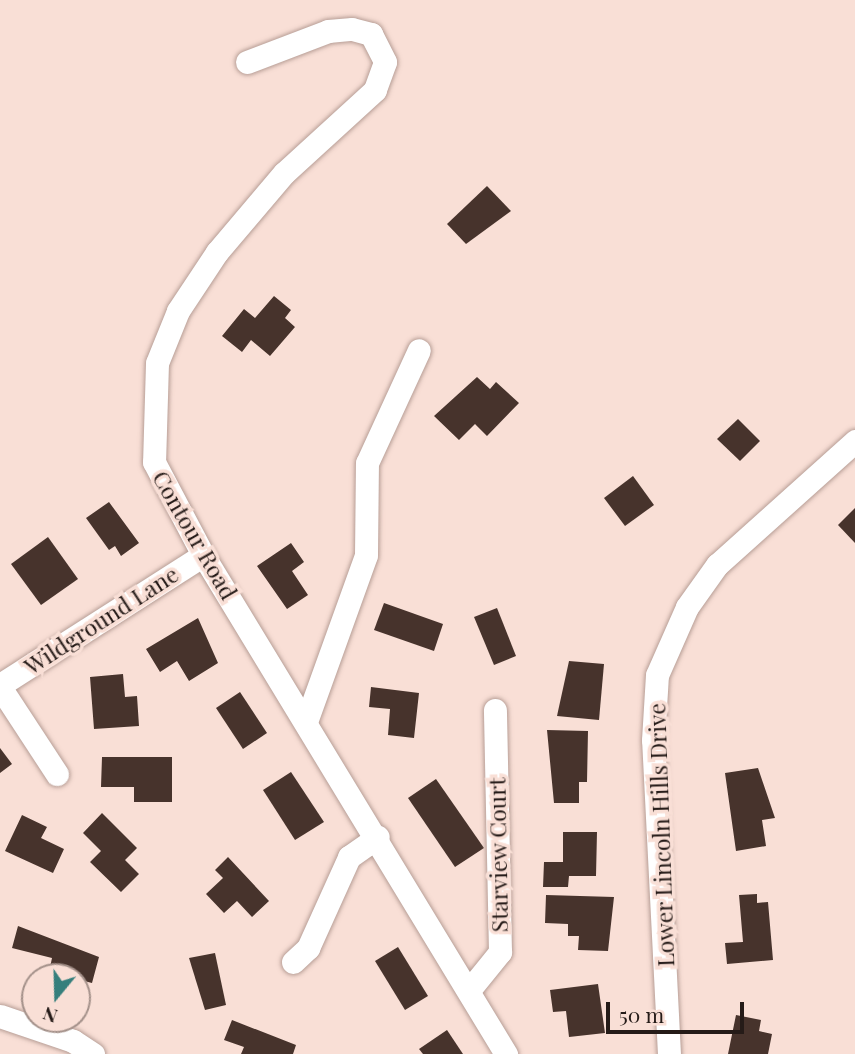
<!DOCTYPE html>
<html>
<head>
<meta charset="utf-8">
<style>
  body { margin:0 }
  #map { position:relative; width:855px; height:1054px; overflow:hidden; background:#f9dfd6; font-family:"Playfair Display",serif }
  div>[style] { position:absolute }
  .building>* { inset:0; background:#47332c }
  .roads { filter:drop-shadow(0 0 2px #b79e96) drop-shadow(0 0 2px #b79e96) }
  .minor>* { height:23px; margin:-11.5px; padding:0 11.5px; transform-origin:11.5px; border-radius:11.5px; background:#fff }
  span { translate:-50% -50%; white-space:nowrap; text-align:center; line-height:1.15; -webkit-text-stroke:7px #f9dfd6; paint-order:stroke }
  .street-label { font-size:23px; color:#251b18 }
  .north { position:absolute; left:21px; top:963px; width:70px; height:70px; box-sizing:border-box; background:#f9dfd6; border:2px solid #a4918a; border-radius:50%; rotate:199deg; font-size:19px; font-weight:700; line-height:28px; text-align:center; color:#251b18 }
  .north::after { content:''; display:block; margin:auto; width:24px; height:32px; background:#367f7c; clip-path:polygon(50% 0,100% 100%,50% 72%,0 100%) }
  .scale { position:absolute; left:606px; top:1002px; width:138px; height:32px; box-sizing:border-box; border:4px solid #251b18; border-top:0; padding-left:9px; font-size:21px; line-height:24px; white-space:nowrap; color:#251b18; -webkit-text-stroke:5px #f9dfd6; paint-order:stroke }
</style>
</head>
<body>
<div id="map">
  <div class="building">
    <i style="clip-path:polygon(487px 186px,511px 211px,466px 244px,447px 224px)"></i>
    <i style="clip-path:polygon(274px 296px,291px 310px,285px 318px,295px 327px,270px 356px,251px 340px,242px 352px,222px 336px,244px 309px,255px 318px)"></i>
    <i style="clip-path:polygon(477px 377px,490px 389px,496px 382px,519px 403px,487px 436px,475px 424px,459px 440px,434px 416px)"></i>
    <i style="clip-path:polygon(738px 419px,760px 441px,740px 461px,717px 439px)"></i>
    <i style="clip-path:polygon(633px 476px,654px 505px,625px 526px,604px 498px)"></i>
    <i style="clip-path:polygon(109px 502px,139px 543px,121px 556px,115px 546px,109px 550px,86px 518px)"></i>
    <i style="clip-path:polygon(855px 508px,855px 543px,838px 525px)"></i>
    <i style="clip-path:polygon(48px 537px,78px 579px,41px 605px,11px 564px)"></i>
    <i style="clip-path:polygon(291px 543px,304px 562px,292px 571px,308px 595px,287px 609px,257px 566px)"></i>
    <i style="clip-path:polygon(384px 603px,443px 624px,434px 651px,374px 630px)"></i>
    <i style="clip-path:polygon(497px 608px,516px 656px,494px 665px,474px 617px)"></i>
    <i style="clip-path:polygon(198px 618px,218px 663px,189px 681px,177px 661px,160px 672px,146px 649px)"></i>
    <i style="clip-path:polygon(569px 661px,604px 664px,599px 720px,557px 716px)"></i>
    <i style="clip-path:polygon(123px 674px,125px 697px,137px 696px,139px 726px,94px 729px,90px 677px)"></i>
    <i style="clip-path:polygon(371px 687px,419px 693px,414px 738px,388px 735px,390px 709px,369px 707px)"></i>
    <i style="clip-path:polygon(240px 692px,267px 733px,243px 749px,216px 708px)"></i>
    <i style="clip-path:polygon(547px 730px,588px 731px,587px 782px,579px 782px,579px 803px,554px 803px)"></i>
    <i style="clip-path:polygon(0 748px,12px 764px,0 773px)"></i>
    <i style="clip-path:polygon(102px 757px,172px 757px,172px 802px,134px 802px,134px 787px,101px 787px)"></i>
    <i style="clip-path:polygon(758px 768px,775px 818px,762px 820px,766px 846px,736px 851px,725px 773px)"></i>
    <i style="clip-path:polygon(291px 772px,324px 822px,295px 840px,263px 790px)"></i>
    <i style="clip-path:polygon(436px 779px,484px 848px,455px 867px,408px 798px)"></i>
    <i style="clip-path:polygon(102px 813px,137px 848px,125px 860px,139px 874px,121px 892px,90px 862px,101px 851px,83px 833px)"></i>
    <i style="clip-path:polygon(22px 815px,47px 827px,41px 838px,64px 849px,53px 873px,5px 851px)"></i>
    <i style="clip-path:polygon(563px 832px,597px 832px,596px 876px,569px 876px,568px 887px,543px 887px,544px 862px,563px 862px)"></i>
    <i style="clip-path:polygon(228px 857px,269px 901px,252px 917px,237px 901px,224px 913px,206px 894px,223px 878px,215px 870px)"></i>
    <i style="clip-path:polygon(757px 894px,757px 903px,768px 902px,773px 960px,727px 964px,725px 943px,743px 942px,739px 895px)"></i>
    <i style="clip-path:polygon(546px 895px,614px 897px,608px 951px,578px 950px,579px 936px,568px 936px,568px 924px,545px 923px)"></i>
    <i style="clip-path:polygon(18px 926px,99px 957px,92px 983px,49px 972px,52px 958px,12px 948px)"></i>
    <i style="clip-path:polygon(398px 947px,428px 996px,405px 1010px,375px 961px)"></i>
    <i style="clip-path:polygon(215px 953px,226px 1005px,205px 1010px,189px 958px)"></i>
    <i style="clip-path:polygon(598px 984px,605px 1033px,569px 1037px,566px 1011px,553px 1012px,550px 990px)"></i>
    <i style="clip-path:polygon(736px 1015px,761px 1020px,759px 1031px,772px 1034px,768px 1054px,728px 1054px)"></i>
    <i style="clip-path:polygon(232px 1020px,296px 1045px,293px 1054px,241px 1054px,244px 1047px,224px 1040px)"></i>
    <i style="clip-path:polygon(447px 1030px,463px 1054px,423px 1054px,419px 1049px)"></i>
  </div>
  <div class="roads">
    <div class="minor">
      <i style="left:247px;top:62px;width:87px;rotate:-20.9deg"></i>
      <i style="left:328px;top:31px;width:24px;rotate:-5deg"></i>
      <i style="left:352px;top:29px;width:20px;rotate:15deg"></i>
      <i style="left:371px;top:34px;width:31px;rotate:63deg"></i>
      <i style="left:385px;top:62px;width:30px;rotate:110deg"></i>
      <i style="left:375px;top:90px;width:123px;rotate:137.6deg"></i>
      <i style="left:284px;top:173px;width:104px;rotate:130.3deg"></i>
      <i style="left:217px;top:252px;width:71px;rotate:123.5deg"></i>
      <i style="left:178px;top:311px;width:56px;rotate:112deg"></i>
      <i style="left:157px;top:363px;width:99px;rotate:91.7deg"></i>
      <i style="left:154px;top:462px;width:105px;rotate:62.2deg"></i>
      <i style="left:203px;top:555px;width:584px;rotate:58.73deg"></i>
      <i style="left:0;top:685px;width:241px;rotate:-32.6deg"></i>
      <i style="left:0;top:687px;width:104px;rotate:56.8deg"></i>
      <i style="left:307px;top:719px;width:174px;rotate:-70.2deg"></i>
      <i style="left:366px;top:555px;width:92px;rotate:-89.4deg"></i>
      <i style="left:367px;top:463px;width:124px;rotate:-65.3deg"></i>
      <i style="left:293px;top:962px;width:21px;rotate:-43deg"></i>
      <i style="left:308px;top:948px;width:100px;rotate:-65.7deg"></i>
      <i style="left:349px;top:857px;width:35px;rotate:-35deg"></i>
      <i style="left:470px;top:989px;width:48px;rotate:-51deg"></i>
      <i style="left:500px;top:952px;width:242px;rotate:-91.2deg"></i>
      <i style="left:0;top:1016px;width:77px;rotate:18.9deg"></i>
      <i style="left:73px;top:1041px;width:24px;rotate:33deg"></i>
      <i style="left:669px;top:1054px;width:314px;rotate:-92.9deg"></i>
      <i style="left:653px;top:740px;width:65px;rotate:-86.5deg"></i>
      <i style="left:657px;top:675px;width:74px;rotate:-66.2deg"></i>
      <i style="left:687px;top:607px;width:52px;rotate:-54.5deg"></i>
      <i style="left:717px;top:565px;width:186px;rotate:-41.9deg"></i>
    </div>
  </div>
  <div class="street-label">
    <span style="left:195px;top:535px;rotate:60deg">Contour Road</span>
    <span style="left:101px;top:620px;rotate:-33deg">Wildground Lane</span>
    <span style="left:661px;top:835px;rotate:-92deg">Lower Lincoln Hills Drive</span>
    <span style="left:498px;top:855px;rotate:-91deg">Starview Court</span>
  </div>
  <div class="north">N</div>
  <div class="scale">50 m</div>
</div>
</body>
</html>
